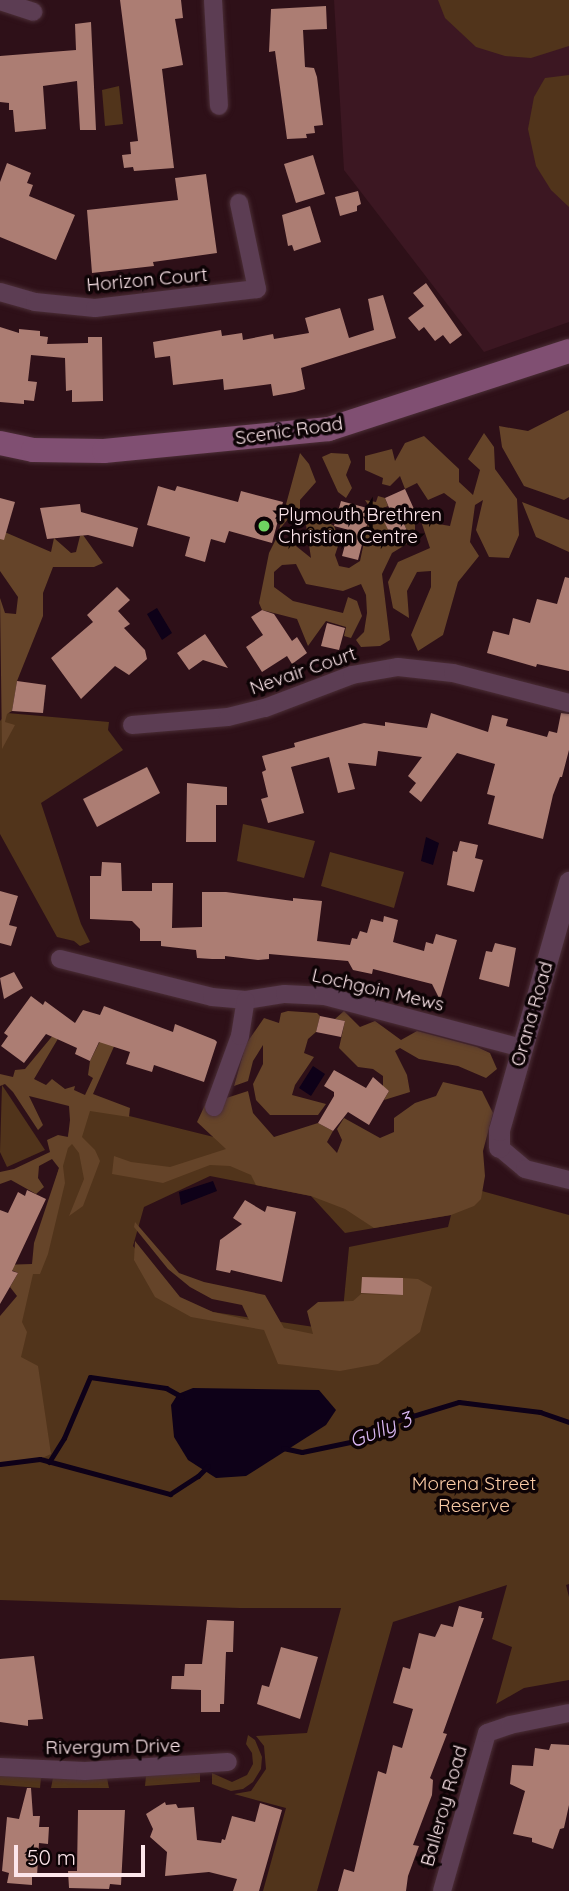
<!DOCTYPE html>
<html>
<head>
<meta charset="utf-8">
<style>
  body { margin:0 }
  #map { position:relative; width:569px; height:1891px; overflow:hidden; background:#2e1018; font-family:Quicksand,sans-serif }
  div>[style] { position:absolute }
  .built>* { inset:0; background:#3c1722 }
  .green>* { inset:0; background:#51341b }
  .forest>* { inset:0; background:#654429 }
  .water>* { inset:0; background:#0e0118 }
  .stream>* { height:5px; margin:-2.5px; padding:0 2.5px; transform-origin:2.5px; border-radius:2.5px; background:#0e0118 }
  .building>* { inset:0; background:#ac7d73 }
  .roads { filter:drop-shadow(0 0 2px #4b2e36) drop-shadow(0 0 2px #4b2e36) }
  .minor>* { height:18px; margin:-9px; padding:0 9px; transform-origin:9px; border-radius:9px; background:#5c3d53 }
  .tertiary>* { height:21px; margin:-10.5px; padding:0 10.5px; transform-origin:10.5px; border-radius:10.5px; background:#5c3d53 }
  .secondary>* { height:24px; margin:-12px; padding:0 12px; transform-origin:12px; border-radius:12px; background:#804f72 }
  .dots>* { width:19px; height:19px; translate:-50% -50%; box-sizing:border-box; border:4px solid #0d0305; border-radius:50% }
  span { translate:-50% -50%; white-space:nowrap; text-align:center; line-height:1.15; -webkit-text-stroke:7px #0d0305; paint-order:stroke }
  .street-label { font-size:19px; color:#fde6eb }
  .poi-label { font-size:19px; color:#fde6eb }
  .left { translate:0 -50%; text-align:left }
  .park-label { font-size:19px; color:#f9caa5 }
  .water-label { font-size:21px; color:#d9b7f3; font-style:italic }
  .scale { position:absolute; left:14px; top:1845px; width:131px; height:32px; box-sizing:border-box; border:4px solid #fde6eb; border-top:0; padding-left:9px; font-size:21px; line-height:24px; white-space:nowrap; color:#fde6eb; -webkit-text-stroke:5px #0d0305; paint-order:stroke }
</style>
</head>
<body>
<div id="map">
  <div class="built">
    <i style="clip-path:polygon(334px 0,569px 0,569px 322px,484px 352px,344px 170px)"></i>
  </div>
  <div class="green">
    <i style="clip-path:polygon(438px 0,569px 0,569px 46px,531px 58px,505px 56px,476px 47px,445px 18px)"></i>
    <i style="clip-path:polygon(569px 75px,569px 207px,551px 190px,536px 166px,528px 129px,534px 97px,545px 78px)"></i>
    <i style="clip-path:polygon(119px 86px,123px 124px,105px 126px,102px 90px)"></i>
    <i style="clip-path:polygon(7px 713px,109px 722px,108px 730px,123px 750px,41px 803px,81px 924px,90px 942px,80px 946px,74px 941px,57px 937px,0 834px,0 721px)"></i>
    <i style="clip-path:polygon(243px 824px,315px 841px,304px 878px,237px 861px)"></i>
    <i style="clip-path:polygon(330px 852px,404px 872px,394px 908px,321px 886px)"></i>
    <i style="clip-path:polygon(2px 1085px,45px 1150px,7px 1167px,0 1152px)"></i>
    <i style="clip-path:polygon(evenodd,77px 1103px,456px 1197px,460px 1185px,569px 1215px,569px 1584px,566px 1585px,569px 1597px,569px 1680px,524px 1688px,496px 1704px,512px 1647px,492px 1639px,507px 1585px,393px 1622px,317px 1891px,263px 1891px,286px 1808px,234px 1794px,251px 1791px,266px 1769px,264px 1746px,256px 1736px,307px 1733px,341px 1608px,240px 1608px,0 1600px,0 1381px,77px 1103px,210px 1176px,311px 1196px,345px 1233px,451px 1215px,448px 1227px,349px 1247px,341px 1331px,213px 1312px,177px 1300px,133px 1246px,144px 1207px,210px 1176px)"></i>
    <i style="clip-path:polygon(248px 1735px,255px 1740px,262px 1757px,261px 1769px,253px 1782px,243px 1789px,231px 1791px,212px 1784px,212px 1773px,232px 1782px,247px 1775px,253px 1764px,252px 1753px,246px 1744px)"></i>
    <i style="clip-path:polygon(200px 1773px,200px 1782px,145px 1786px,146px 1776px)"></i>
    <i style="clip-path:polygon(0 1774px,41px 1778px,40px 1788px,0 1785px)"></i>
    <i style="clip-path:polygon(53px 1778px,107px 1778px,109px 1788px,51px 1788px)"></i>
  </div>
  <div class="forest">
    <i style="clip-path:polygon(569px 410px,569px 497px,564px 500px,524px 486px,502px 447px,499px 426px,528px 431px)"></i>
    <i style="clip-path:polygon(484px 433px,494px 447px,495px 469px,517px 499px,519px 535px,509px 558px,489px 557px,476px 530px,483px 500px,475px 505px,470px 542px,479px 556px,458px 582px,443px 635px,418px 651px,411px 635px,431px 587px,431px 571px,417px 572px,407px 591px,409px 618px,393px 608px,388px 582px,398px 562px,430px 548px,421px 521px,450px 526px,456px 502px,444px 493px,428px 500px,417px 483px,405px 489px,400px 476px,390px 486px,382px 484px,383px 478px,365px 470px,365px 456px,392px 449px,395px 461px,405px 443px,424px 436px,459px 469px,459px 482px,473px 495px,480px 470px,468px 459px)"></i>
    <i style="clip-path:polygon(300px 453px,309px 464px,316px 482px,300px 500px,300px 520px,288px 519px,279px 530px)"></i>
    <i style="clip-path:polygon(331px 453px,348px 454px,351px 462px,346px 475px,352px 488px,346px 498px,338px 492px,322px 457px)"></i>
    <i style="clip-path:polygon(378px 496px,385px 498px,388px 506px,379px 510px,393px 540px,408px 533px,404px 524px,410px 521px,415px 524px,415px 539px,392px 553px,382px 574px,390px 640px,380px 646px,361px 647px,356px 640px,364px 632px,367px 613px,366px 595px,361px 584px,343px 591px,306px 584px,296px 564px,282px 565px,274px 572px,274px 587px,293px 601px,343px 613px,348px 597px,357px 601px,362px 616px,351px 638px,344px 636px,346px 627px,326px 621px,308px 646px,297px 619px,262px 610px,259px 603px,269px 553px,277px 537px,291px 542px,311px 558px,306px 525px,316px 515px,334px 526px,340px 540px,335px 555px,339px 566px,349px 568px,360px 561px,371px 509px,365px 500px,376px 502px)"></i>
    <i style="clip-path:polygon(522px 502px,569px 520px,569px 552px,536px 537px)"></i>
    <i style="clip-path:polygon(0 530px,51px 552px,54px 538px,71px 553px,76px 552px,80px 536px,83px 535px,103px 563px,94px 567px,53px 567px,43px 593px,43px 616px,17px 681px,12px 711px,7px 714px,5px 722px,15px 725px,2px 749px,0 598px,5px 613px,16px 614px,18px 597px,0 571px)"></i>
    <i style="clip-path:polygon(288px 1011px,317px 1013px,320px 1016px,316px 1032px,308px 1039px,304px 1053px,314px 1057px,295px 1085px,292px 1095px,326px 1104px,318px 1115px,270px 1115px,256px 1100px,253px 1084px,263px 1064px,263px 1045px,253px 1061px,248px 1081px,234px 1086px,246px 1044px,264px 1018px,279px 1023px,281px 1013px)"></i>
    <i style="clip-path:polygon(344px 1011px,360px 1027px,375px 1021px,401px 1040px,417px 1031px,477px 1047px,490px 1053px,497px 1069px,486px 1078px,458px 1066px,419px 1059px,400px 1048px,395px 1051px,407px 1075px,410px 1092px,384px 1100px,389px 1091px,383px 1087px,383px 1076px,373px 1069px,358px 1067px,339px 1048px,345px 1021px,335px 1019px)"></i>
    <i style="clip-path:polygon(59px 1028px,62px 1032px,34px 1079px,46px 1085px,52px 1079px,65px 1089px,75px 1086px,74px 1090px,85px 1095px,93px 1078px,88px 1075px,90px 1061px,102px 1037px,116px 1042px,93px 1094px,130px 1108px,129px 1117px,90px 1111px,82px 1137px,95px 1150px,100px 1161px,83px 1206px,69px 1216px,84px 1179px,79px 1153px,72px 1144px,68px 1148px,63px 1166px,65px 1183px,48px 1254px,40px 1274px,33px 1274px,22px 1322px,27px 1332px,21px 1357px,38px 1366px,51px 1454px,40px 1459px,0 1464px,0 1316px,17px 1296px,10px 1287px,18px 1273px,0 1265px,32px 1264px,34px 1243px,59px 1168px,52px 1159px,39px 1166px,38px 1178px,44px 1187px,36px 1194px,11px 1180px,0 1184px,0 1172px,14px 1169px,50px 1152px,47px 1140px,58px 1135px,68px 1137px,70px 1120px,69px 1106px,29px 1096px,43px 1125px,38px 1130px,13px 1092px,5px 1084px,0 1086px,0 1074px,13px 1077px,15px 1070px,25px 1069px)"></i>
    <i style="clip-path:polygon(443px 1082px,482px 1091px,493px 1113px,483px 1151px,485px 1176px,481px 1199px,474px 1206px,451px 1215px,374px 1228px,345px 1209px,311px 1196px,256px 1185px,251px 1175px,230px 1166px,210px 1165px,163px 1183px,112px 1174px,114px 1156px,131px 1162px,170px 1167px,226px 1149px,197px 1122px,205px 1105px,248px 1091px,253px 1113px,274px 1137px,318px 1123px,333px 1131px,327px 1142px,337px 1153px,342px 1140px,337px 1129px,344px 1118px,380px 1138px,394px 1132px,394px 1118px,415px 1103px,436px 1096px)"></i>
    <i style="clip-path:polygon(135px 1222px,179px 1273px,204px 1282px,265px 1295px,284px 1328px,313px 1334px,307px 1311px,318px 1302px,353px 1301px,361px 1294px,403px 1295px,403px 1278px,418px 1279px,432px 1287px,420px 1332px,378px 1364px,340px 1371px,278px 1364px,264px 1330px,191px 1317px,155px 1297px,134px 1260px,135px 1241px,180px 1297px,213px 1312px,249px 1320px,242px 1305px,212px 1299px,190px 1287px,168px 1269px,134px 1227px)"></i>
  </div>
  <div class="water">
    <i style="clip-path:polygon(157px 608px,172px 633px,162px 640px,147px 614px)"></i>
    <i style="clip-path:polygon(426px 837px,439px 843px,433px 865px,421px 861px)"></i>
    <i style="clip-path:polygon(313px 1066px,325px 1074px,311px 1096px,299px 1088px)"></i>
    <i style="clip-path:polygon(213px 1181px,217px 1191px,181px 1205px,179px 1192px)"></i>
    <i style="clip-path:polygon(193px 1388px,319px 1390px,336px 1410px,326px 1425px,246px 1476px,216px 1478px,188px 1460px,174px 1437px,171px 1405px,178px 1394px)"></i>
  </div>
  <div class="stream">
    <i style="left:283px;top:1448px;width:19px;rotate:12deg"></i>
    <i style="left:302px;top:1452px;width:54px;rotate:-11.7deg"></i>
    <i style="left:355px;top:1441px;width:19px;rotate:-39deg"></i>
    <i style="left:370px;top:1429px;width:93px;rotate:-16.9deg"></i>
    <i style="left:459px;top:1402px;width:82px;rotate:7deg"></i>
    <i style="left:540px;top:1412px;width:31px;rotate:19deg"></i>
    <i style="left:49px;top:1462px;width:28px;rotate:-58deg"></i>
    <i style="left:64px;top:1438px;width:66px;rotate:-66.9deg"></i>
    <i style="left:90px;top:1377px;width:77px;rotate:8.2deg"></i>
    <i style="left:166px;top:1388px;width:18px;rotate:29deg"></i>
    <i style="left:0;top:1464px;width:40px;rotate:-7.1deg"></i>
    <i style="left:40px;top:1459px;width:135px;rotate:15.1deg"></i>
    <i style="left:170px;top:1494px;width:33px;rotate:-33deg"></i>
    <i style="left:198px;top:1476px;width:14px;rotate:-45deg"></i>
  </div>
  <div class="building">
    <i style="clip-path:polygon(120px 0,181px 0,183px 18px,175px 19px,183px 65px,162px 69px,174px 168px,134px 171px,133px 167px,124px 168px,122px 155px,131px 154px,130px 142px,138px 141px)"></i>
    <i style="clip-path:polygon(326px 6px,327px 29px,303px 30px,305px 67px,314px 68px,317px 77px,323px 125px,314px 126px,315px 133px,306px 134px,307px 138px,287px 139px,275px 51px,269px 52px,271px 9px)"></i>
    <i style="clip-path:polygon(91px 22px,96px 130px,80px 130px,77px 81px,43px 86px,46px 129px,15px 132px,13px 110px,9px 110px,9px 103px,0 102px,0 56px,76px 50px,75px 24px)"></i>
    <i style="clip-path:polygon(313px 155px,325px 194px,296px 203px,284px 164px)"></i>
    <i style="clip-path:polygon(7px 163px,31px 173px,27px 183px,33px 185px,29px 196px,75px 215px,56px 260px,0 237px,0 182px)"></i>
    <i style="clip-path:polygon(206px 174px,217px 253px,153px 262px,154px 266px,92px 273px,87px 210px,178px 200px,175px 178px)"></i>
    <i style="clip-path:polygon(358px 191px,361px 204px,357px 206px,357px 211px,340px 216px,335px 197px)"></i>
    <i style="clip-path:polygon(310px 206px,321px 242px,294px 251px,292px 245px,288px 246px,282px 215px)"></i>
    <i style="clip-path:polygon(426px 283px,462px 335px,450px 344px,443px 335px,435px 341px,424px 327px,419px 331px,408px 318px,424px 306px,413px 293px)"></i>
    <i style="clip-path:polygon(383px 295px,396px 338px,301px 368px,305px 389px,295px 392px,273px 396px,271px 384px,224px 390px,223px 379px,173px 385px,170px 356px,155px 358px,153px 342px,221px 330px,222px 336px,242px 333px,243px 340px,273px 334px,274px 339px,309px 333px,305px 318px,340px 308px,349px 338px,374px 330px,368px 299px)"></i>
    <i style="clip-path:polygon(0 327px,19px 333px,19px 329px,40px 331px,40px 336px,48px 337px,47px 344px,88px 343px,88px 337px,102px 337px,103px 401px,72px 402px,72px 390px,66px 391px,65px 358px,31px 355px,28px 381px,37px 382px,34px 401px,24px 400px,24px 404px,0 402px)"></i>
    <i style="clip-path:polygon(158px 486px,175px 491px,177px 486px,238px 502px,241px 491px,283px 502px,272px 543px,229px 531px,225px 543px,211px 539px,205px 562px,185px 556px,190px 537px,147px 525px)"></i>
    <i style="clip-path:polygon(405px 489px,418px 518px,404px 524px,408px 533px,393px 540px,379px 511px,392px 515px,385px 498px)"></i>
    <i style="clip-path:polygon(0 498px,15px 502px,4px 540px,0 539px)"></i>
    <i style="clip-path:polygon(341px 501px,371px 509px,358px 560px,342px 556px,349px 530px,334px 526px)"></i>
    <i style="clip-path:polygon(80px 504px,81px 512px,138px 528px,133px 547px,88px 535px,47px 539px,40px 508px)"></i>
    <i style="clip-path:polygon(565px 577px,569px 578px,569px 671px,537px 664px,536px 667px,487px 653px,493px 631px,509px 635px,513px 618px,530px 623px,537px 599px,557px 604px)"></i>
    <i style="clip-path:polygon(117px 587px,130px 600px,118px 611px,130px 624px,124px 628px,145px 650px,147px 659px,129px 675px,115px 666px,81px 699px,51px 658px,93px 622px,87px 615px)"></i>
    <i style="clip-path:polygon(262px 610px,274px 614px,292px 641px,297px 637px,307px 653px,292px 664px,287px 656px,262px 672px,246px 647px,263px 635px,251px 617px)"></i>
    <i style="clip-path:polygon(327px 623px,345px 628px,339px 650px,321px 646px)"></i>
    <i style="clip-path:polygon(205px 634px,228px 668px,203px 660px,189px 670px,177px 653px)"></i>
    <i style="clip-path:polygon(17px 681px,46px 685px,43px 713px,12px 711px)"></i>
    <i style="clip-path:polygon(431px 713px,488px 732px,492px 715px,508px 719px,506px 726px,547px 737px,549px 731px,557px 733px,561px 713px,569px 714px,569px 750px,562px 777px,560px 777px,553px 795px,543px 839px,488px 824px,495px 796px,487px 794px,495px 764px,457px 753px,421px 802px,409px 792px,416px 783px,408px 776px,422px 757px,378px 751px,376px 766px,348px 763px,355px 789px,338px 793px,329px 757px,291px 767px,304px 813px,268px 823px,261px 799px,268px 797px,262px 772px,266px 770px,262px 756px,295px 747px,294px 743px,364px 723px,385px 726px,385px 722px,427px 728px)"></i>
    <i style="clip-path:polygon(147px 767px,160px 793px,97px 827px,83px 799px)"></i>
    <i style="clip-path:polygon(187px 783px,227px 787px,227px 805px,216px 805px,216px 842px,186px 842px)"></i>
    <i style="clip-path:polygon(460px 841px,478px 845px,475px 858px,483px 860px,474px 892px,447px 885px,453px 851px,457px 852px)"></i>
    <i style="clip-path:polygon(102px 862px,121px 863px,122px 891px,152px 891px,152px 883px,173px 883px,172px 928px,202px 927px,202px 892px,226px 892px,293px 901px,293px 898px,322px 901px,317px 941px,350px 945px,352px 938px,357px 939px,360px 931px,367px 933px,371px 919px,383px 922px,384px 916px,398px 920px,393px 942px,424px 951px,426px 942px,433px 944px,436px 934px,457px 940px,440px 1000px,432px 984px,373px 969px,372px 974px,353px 970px,348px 961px,269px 954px,269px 959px,258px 960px,225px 956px,225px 959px,212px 959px,197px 958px,196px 950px,161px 946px,161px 941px,140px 941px,140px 929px,132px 921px,90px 919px,90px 876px,101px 876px)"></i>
    <i style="clip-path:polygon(0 891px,18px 896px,9px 925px,17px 927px,11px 946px,0 943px)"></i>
    <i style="clip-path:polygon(495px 943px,516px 948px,509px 987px,479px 979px,486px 951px,492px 952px)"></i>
    <i style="clip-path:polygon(14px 972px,23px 988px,4px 999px,0 978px)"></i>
    <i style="clip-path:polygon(31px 996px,43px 1005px,45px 1001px,75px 1023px,83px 1010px,100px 1015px,104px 1006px,173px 1032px,175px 1024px,215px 1040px,217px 1042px,204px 1082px,154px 1065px,152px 1072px,126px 1064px,130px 1052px,99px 1042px,90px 1061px,75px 1054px,77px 1048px,46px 1034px,24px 1063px,1px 1046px,8px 1036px,4px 1033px)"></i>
    <i style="clip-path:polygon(320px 1016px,345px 1021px,341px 1037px,316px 1032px)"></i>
    <i style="clip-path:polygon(334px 1070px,366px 1088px,373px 1077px,389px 1091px,369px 1125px,348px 1112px,333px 1131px,318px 1123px,334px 1096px,334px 1092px,324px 1086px)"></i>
    <i style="clip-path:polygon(27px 1190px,46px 1199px,12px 1271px,18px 1273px,0 1304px,0 1210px,8px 1213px,18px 1192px,25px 1196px)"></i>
    <i style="clip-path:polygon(245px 1200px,265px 1212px,267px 1206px,296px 1212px,282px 1282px,231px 1270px,230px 1273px,216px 1270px,220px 1240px,242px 1224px,233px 1218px)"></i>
    <i style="clip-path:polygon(362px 1277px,403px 1278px,403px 1295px,361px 1293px)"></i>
    <i style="clip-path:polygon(459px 1606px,482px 1612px,481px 1618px,484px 1618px,443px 1733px,447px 1734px,430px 1778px,433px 1780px,432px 1795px,413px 1845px,419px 1846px,408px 1876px,406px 1891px,338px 1891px,344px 1869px,354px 1872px,378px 1771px,386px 1774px,393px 1745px,402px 1748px,413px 1709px,393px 1703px,403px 1667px,410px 1669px,419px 1633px,435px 1637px,441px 1624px,453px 1627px)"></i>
    <i style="clip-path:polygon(207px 1620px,234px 1621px,233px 1652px,226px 1652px,224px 1704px,220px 1704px,220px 1712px,201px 1712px,201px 1690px,171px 1689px,172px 1676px,184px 1676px,185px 1664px,202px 1664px)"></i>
    <i style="clip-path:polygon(281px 1647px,318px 1657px,300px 1719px,257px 1704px,262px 1685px,269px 1687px)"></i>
    <i style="clip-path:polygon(34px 1656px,43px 1719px,28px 1720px,28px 1726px,0 1722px,0 1659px)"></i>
    <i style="clip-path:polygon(551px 1744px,569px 1745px,569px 1805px,564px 1828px,560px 1829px,553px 1849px,532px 1842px,532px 1838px,513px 1834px,525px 1791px,510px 1784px,512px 1765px,533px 1766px,535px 1748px,549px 1750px)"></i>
    <i style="clip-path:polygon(27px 1788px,31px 1788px,33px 1816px,40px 1816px,39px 1827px,49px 1827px,48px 1844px,39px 1843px,37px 1876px,32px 1875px,32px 1885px,7px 1883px,9px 1873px,2px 1871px,7px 1817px,19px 1819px)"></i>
    <i style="clip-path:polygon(165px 1802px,166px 1805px,176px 1804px,178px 1808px,194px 1807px,197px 1840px,221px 1843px,222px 1839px,225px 1840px,232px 1816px,255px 1822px,260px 1803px,282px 1810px,259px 1891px,233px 1891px,237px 1879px,209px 1872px,165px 1876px,167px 1852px,150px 1837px,153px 1829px,146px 1814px)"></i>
    <i style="clip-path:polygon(78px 1810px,125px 1810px,121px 1885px,110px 1884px,109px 1889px,69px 1888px,68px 1871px,77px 1871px)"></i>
  </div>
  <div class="roads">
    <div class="minor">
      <i style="left:213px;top:0;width:106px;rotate:86.8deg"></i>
      <i style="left:0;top:1px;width:35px;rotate:18deg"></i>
      <i style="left:0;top:292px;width:36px;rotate:16deg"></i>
      <i style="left:35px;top:302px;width:60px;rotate:5.7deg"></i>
      <i style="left:95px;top:308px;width:163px;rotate:-6.7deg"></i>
      <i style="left:257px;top:289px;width:88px;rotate:-101.8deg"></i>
      <i style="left:132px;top:725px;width:96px;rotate:-4.8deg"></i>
      <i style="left:228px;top:717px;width:38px;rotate:-14deg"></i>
      <i style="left:265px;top:708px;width:93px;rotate:-20.8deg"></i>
      <i style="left:352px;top:675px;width:47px;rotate:-9.9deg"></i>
      <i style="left:398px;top:667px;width:55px;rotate:6.2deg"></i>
      <i style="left:453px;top:673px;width:120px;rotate:14.5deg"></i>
      <i style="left:60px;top:959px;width:157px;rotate:14deg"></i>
      <i style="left:212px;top:997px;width:34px;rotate:5deg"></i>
      <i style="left:246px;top:1000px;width:39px;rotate:-9deg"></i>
      <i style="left:285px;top:994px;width:40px;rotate:2.9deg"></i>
      <i style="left:325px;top:996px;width:204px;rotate:14.8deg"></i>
      <i style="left:214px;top:1107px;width:76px;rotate:-69.9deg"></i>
      <i style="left:240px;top:1036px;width:36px;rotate:-81deg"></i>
      <i style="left:499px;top:1147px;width:34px;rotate:40deg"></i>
      <i style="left:525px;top:1169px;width:45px;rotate:14deg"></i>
      <i style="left:0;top:1767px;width:85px;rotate:2.7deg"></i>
      <i style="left:85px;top:1771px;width:143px;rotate:-3.6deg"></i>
      <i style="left:442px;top:1891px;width:164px;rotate:-74.1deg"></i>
      <i style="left:487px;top:1733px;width:24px;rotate:-19deg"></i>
      <i style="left:510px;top:1725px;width:60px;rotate:-11.5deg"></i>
    </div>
    <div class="tertiary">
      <i style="left:499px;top:1147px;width:17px;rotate:-90deg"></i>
      <i style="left:499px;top:1130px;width:258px;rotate:-74.2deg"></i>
    </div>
    <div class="secondary">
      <i style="left:0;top:443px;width:34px;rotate:12deg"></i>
      <i style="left:33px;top:450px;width:71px;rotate:0.8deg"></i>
      <i style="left:104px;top:451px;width:226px;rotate:-5.6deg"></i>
      <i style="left:329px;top:429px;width:252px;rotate:-18deg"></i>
    </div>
  </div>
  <div class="dots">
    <i style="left:264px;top:526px;background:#6ed360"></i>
  </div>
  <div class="street-label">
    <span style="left:147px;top:280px;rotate:-5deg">Horizon Court</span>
    <span style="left:289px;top:431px;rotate:-8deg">Scenic Road</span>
    <span style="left:303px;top:671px;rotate:-19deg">Nevair Court</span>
    <span style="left:378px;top:990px;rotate:13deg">Lochgoin Mews</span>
    <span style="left:532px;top:1014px;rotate:-74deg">Orana Road</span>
    <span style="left:113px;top:1747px;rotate:-1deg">Rivergum Drive</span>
    <span style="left:444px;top:1806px;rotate:-74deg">Balleroy Road</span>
  </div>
  <div class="poi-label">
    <span class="left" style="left:278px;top:526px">Plymouth Brethren<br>Christian Centre</span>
  </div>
  <div class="park-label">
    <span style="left:474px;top:1495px">Morena Street<br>Reserve</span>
  </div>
  <div class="water-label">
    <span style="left:380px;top:1429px;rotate:-21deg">Gully 3</span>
  </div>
  <div class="scale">50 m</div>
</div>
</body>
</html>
